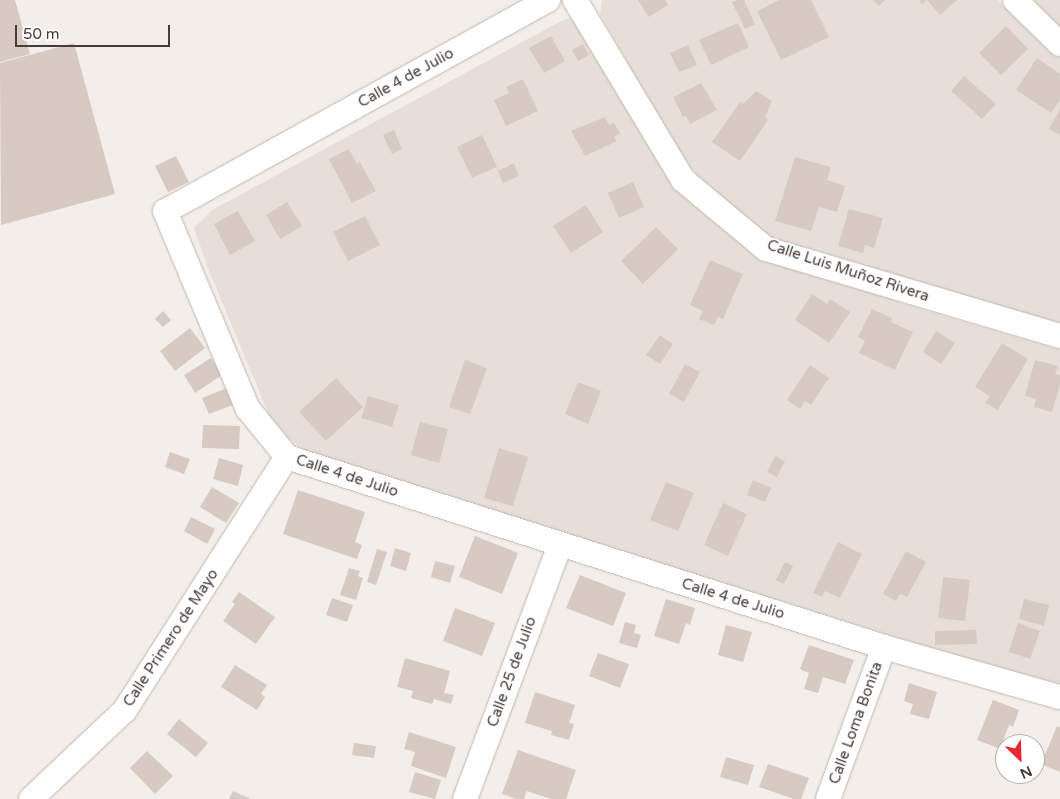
<!DOCTYPE html>
<html>
<head>
<meta charset="utf-8">
<style>
  body { margin:0 }
  #map { position:relative; width:1060px; height:799px; overflow:hidden; background:#f3eee9; font-family:"Varela Round",sans-serif }
  div>[style] { position:absolute }
  .residential>* { inset:0; background:#e7ded7 }
  .building>* { inset:0; background:#d7cac2 }
  .roads { filter:drop-shadow(0 0 1px #c1b6af) drop-shadow(0 0 1px #c1b6af) }
  .minor>* { height:24px; margin:-12px; padding:0 12px; transform-origin:12px; border-radius:12px; background:#fff }
  span { translate:-50% -50%; white-space:nowrap; text-align:center; line-height:1.15; -webkit-text-stroke:4px #fff; paint-order:stroke }
  .street-label { font-size:15px; color:#463d38 }
  .north { position:absolute; left:995px; top:734px; width:50px; height:50px; box-sizing:border-box; background:#fff; border:1px solid #b5b1af; border-radius:50%; rotate:156deg; font-size:14px; font-weight:700; line-height:20px; text-align:center; color:#463d38 }
  .north::after { content:''; display:block; margin:auto; width:18px; height:22px; background:#ea2835; clip-path:polygon(50% 0,100% 100%,50% 72%,0 100%) }
  .scale { position:absolute; left:15px; top:25px; width:155px; height:22px; box-sizing:border-box; border:2px solid #463d38; border-top:0; padding-left:6px; font-size:15px; line-height:18px; white-space:nowrap; color:#463d38; -webkit-text-stroke:4px #fff; paint-order:stroke }
</style>
</head>
<body>
<div id="map">
  <div class="residential">
    <i style="clip-path:polygon(602px 0,998px 0,1030px 33px,1060px 57px,1060px 325px,813px 249px,764px 238px,721px 202px,681px 156px,600px 14px)"></i>
    <i style="clip-path:polygon(1034px 0,1060px 0,1060px 27px,1058px 26px)"></i>
    <i style="clip-path:polygon(565px 19px,577px 19px,677px 184px,759px 254px,920px 309px,1060px 350px,1060px 688px,308px 454px,286px 436px,269px 415px,208px 268px,194px 228px,212px 210px)"></i>
  </div>
  <div class="building">
    <i style="clip-path:polygon(0 0,15px 0,30px 54px,0 62px)"></i>
    <i style="clip-path:polygon(638px 0,665px 0,668px 5px,649px 17px)"></i>
    <i style="clip-path:polygon(737px 0,744px 0,755px 24px,745px 29px,732px 2px)"></i>
    <i style="clip-path:polygon(779px 0,811px 0,829px 37px,781px 60px,757px 11px)"></i>
    <i style="clip-path:polygon(873px 0,885px 0,879px 6px)"></i>
    <i style="clip-path:polygon(919px 0,957px 0,940px 15px,927px 0,922px 4px)"></i>
    <i style="clip-path:polygon(738px 23px,749px 47px,711px 65px,699px 40px)"></i>
    <i style="clip-path:polygon(1006px 26px,1028px 49px,1001px 75px,979px 53px)"></i>
    <i style="clip-path:polygon(551px 36px,565px 61px,544px 73px,529px 48px)"></i>
    <i style="clip-path:polygon(74px 43px,115px 194px,1px 225px,0 63px)"></i>
    <i style="clip-path:polygon(583px 44px,589px 55px,578px 61px,572px 50px)"></i>
    <i style="clip-path:polygon(688px 45px,697px 65px,679px 72px,670px 53px)"></i>
    <i style="clip-path:polygon(1037px 58px,1060px 74px,1060px 100px,1051px 113px,1016px 90px)"></i>
    <i style="clip-path:polygon(964px 76px,996px 104px,982px 119px,951px 91px)"></i>
    <i style="clip-path:polygon(523px 79px,538px 111px,506px 126px,494px 100px,509px 93px,506px 87px)"></i>
    <i style="clip-path:polygon(701px 83px,717px 110px,690px 124px,686px 116px,683px 117px,673px 97px)"></i>
    <i style="clip-path:polygon(756px 91px,772px 101px,765px 117px,768px 120px,740px 161px,712px 142px,740px 102px,743px 104px)"></i>
    <i style="clip-path:polygon(1060px 109px,1060px 135px,1049px 129px)"></i>
    <i style="clip-path:polygon(605px 117px,609px 125px,614px 123px,620px 133px,614px 137px,617px 141px,585px 156px,571px 131px)"></i>
    <i style="clip-path:polygon(394px 130px,402px 149px,392px 154px,383px 135px)"></i>
    <i style="clip-path:polygon(482px 135px,497px 167px,472px 178px,457px 147px)"></i>
    <i style="clip-path:polygon(349px 149px,357px 164px,360px 162px,376px 191px,352px 203px,329px 159px)"></i>
    <i style="clip-path:polygon(176px 156px,189px 182px,168px 192px,155px 166px)"></i>
    <i style="clip-path:polygon(795px 157px,831px 167px,827px 180px,845px 186px,837px 212px,819px 207px,811px 231px,775px 221px)"></i>
    <i style="clip-path:polygon(514px 163px,519px 176px,503px 183px,498px 171px)"></i>
    <i style="clip-path:polygon(633px 182px,644px 207px,619px 218px,608px 193px)"></i>
    <i style="clip-path:polygon(287px 202px,302px 226px,280px 239px,266px 215px)"></i>
    <i style="clip-path:polygon(586px 205px,603px 232px,571px 253px,553px 226px)"></i>
    <i style="clip-path:polygon(849px 209px,883px 218px,874px 248px,865px 245px,863px 253px,838px 246px)"></i>
    <i style="clip-path:polygon(238px 211px,255px 241px,230px 255px,214px 224px)"></i>
    <i style="clip-path:polygon(365px 216px,380px 245px,348px 261px,333px 232px)"></i>
    <i style="clip-path:polygon(656px 227px,678px 249px,643px 284px,621px 261px)"></i>
    <i style="clip-path:polygon(710px 260px,743px 274px,723px 319px,718px 317px,714px 325px,699px 319px,703px 311px,690px 305px)"></i>
    <i style="clip-path:polygon(812px 294px,827px 304px,830px 299px,850px 312px,829px 343px,795px 320px)"></i>
    <i style="clip-path:polygon(872px 309px,892px 318px,891px 322px,913px 332px,895px 370px,859px 353px,865px 341px,858px 337px)"></i>
    <i style="clip-path:polygon(163px 311px,171px 320px,163px 327px,155px 319px)"></i>
    <i style="clip-path:polygon(190px 328px,205px 348px,175px 371px,160px 351px)"></i>
    <i style="clip-path:polygon(936px 331px,955px 343px,941px 364px,923px 352px)"></i>
    <i style="clip-path:polygon(660px 335px,673px 344px,660px 364px,646px 355px)"></i>
    <i style="clip-path:polygon(1002px 343px,1028px 359px,998px 410px,985px 403px,990px 396px,975px 387px)"></i>
    <i style="clip-path:polygon(211px 358px,222px 375px,195px 393px,184px 375px)"></i>
    <i style="clip-path:polygon(465px 360px,487px 368px,470px 414px,449px 407px)"></i>
    <i style="clip-path:polygon(1035px 360px,1058px 366px,1055px 374px,1060px 375px,1060px 385px,1052px 412px,1034px 407px,1036px 399px,1025px 396px)"></i>
    <i style="clip-path:polygon(685px 364px,700px 372px,684px 402px,669px 394px)"></i>
    <i style="clip-path:polygon(810px 365px,829px 378px,811px 405px,805px 401px,800px 409px,787px 400px)"></i>
    <i style="clip-path:polygon(336px 378px,363px 407px,326px 441px,299px 412px)"></i>
    <i style="clip-path:polygon(578px 382px,601px 391px,588px 424px,565px 414px)"></i>
    <i style="clip-path:polygon(227px 388px,233px 405px,209px 414px,202px 398px)"></i>
    <i style="clip-path:polygon(368px 396px,399px 405px,392px 427px,361px 418px)"></i>
    <i style="clip-path:polygon(420px 422px,448px 429px,439px 463px,411px 455px)"></i>
    <i style="clip-path:polygon(203px 425px,240px 426px,239px 449px,202px 448px)"></i>
    <i style="clip-path:polygon(499px 448px,528px 457px,513px 506px,484px 498px)"></i>
    <i style="clip-path:polygon(170px 452px,190px 459px,184px 474px,165px 467px)"></i>
    <i style="clip-path:polygon(775px 456px,785px 461px,777px 477px,767px 472px)"></i>
    <i style="clip-path:polygon(219px 458px,243px 465px,238px 486px,213px 479px)"></i>
    <i style="clip-path:polygon(753px 480px,771px 488px,765px 502px,747px 495px)"></i>
    <i style="clip-path:polygon(666px 482px,694px 493px,678px 531px,650px 520px)"></i>
    <i style="clip-path:polygon(212px 487px,239px 503px,226px 523px,200px 507px)"></i>
    <i style="clip-path:polygon(298px 490px,365px 512px,355px 542px,362px 545px,357px 559px,283px 534px)"></i>
    <i style="clip-path:polygon(723px 503px,747px 514px,728px 556px,704px 545px)"></i>
    <i style="clip-path:polygon(191px 517px,215px 529px,207px 544px,184px 531px)"></i>
    <i style="clip-path:polygon(475px 536px,518px 553px,502px 594px,459px 577px)"></i>
    <i style="clip-path:polygon(838px 542px,862px 554px,840px 598px,825px 591px,822px 597px,813px 593px)"></i>
    <i style="clip-path:polygon(395px 548px,411px 553px,406px 571px,390px 566px)"></i>
    <i style="clip-path:polygon(377px 549px,387px 552px,376px 585px,367px 582px)"></i>
    <i style="clip-path:polygon(906px 551px,926px 562px,907px 597px,900px 594px,896px 601px,883px 594px)"></i>
    <i style="clip-path:polygon(435px 561px,455px 566px,450px 583px,431px 577px)"></i>
    <i style="clip-path:polygon(785px 562px,793px 566px,784px 584px,776px 580px)"></i>
    <i style="clip-path:polygon(349px 568px,360px 571px,358px 576px,363px 578px,356px 600px,340px 595px)"></i>
    <i style="clip-path:polygon(580px 575px,626px 593px,613px 626px,566px 608px)"></i>
    <i style="clip-path:polygon(943px 577px,970px 580px,965px 621px,938px 618px)"></i>
    <i style="clip-path:polygon(239px 592px,275px 617px,256px 644px,223px 621px,235px 604px,232px 602px)"></i>
    <i style="clip-path:polygon(332px 598px,353px 605px,347px 622px,326px 615px)"></i>
    <i style="clip-path:polygon(666px 599px,695px 608px,690px 625px,686px 623px,679px 644px,654px 636px)"></i>
    <i style="clip-path:polygon(1024px 599px,1049px 605px,1044px 626px,1019px 619px)"></i>
    <i style="clip-path:polygon(455px 608px,495px 623px,482px 656px,443px 641px)"></i>
    <i style="clip-path:polygon(625px 622px,636px 625px,634px 633px,641px 635px,637px 648px,619px 643px)"></i>
    <i style="clip-path:polygon(1018px 623px,1040px 631px,1030px 659px,1009px 652px)"></i>
    <i style="clip-path:polygon(726px 625px,752px 632px,743px 662px,718px 655px)"></i>
    <i style="clip-path:polygon(976px 630px,977px 644px,935px 645px,935px 631px)"></i>
    <i style="clip-path:polygon(809px 645px,854px 660px,845px 684px,823px 677px,818px 693px,804px 689px,809px 673px,800px 669px)"></i>
    <i style="clip-path:polygon(598px 653px,629px 664px,620px 688px,589px 676px)"></i>
    <i style="clip-path:polygon(405px 658px,450px 671px,444px 693px,454px 695px,451px 704px,434px 699px,432px 704px,411px 698px,413px 691px,397px 687px)"></i>
    <i style="clip-path:polygon(235px 665px,267px 685px,261px 694px,265px 697px,257px 710px,221px 687px)"></i>
    <i style="clip-path:polygon(909px 683px,937px 692px,929px 719px,910px 714px,913px 704px,904px 701px)"></i>
    <i style="clip-path:polygon(535px 692px,575px 705px,569px 723px,574px 724px,569px 740px,551px 735px,552px 731px,525px 723px)"></i>
    <i style="clip-path:polygon(993px 700px,1019px 710px,1013px 727px,1009px 725px,1000px 749px,977px 740px)"></i>
    <i style="clip-path:polygon(179px 719px,208px 743px,196px 757px,167px 734px)"></i>
    <i style="clip-path:polygon(1057px 726px,1060px 727px,1060px 772px,1041px 764px)"></i>
    <i style="clip-path:polygon(409px 732px,456px 747px,446px 778px,411px 766px,415px 752px,404px 749px)"></i>
    <i style="clip-path:polygon(354px 743px,376px 746px,374px 758px,352px 755px)"></i>
    <i style="clip-path:polygon(518px 750px,576px 770px,566px 799px,551px 799px,527px 791px,524px 799px,516px 799px,502px 794px)"></i>
    <i style="clip-path:polygon(147px 751px,173px 776px,155px 794px,130px 768px)"></i>
    <i style="clip-path:polygon(726px 757px,754px 765px,748px 785px,720px 777px)"></i>
    <i style="clip-path:polygon(768px 764px,809px 778px,801px 799px,794px 799px,759px 787px)"></i>
    <i style="clip-path:polygon(415px 772px,441px 780px,435px 799px,409px 792px)"></i>
    <i style="clip-path:polygon(233px 791px,251px 799px,229px 799px)"></i>
  </div>
  <div class="roads">
    <div class="minor">
      <i style="left:548px;top:0;width:437px;rotate:151.1deg"></i>
      <i style="left:165px;top:211px;width:215px;rotate:67.3deg"></i>
      <i style="left:248px;top:409px;width:62px;rotate:50.9deg"></i>
      <i style="left:287px;top:457px;width:627px;rotate:17.65deg"></i>
      <i style="left:884px;top:647px;width:183px;rotate:15.9deg"></i>
      <i style="left:575px;top:0;width:210px;rotate:59deg"></i>
      <i style="left:683px;top:180px;width:108px;rotate:39.7deg"></i>
      <i style="left:766px;top:249px;width:307px;rotate:16.5deg"></i>
      <i style="left:1015px;top:0;width:63px;rotate:44.4deg"></i>
      <i style="left:31px;top:799px;width:129px;rotate:-43.4deg"></i>
      <i style="left:125px;top:710px;width:300px;rotate:-57.4deg"></i>
      <i style="left:465px;top:799px;width:271px;rotate:-69.5deg"></i>
      <i style="left:828px;top:799px;width:162px;rotate:-69.8deg"></i>
    </div>
  </div>
  <div class="street-label">
    <span style="left:406px;top:78px;rotate:-29deg">Calle 4 de Julio</span>
    <span style="left:848px;top:271px;rotate:18deg">Calle Luis Muñoz Rivera</span>
    <span style="left:347px;top:476px;rotate:18deg">Calle 4 de Julio</span>
    <span style="left:733px;top:599px;rotate:17deg">Calle 4 de Julio</span>
    <span style="left:171px;top:638px;rotate:-57deg">Calle Primero de Mayo</span>
    <span style="left:512px;top:672px;rotate:-70deg">Calle 25 de Julio</span>
    <span style="left:856px;top:723px;rotate:-70deg">Calle Loma Bonita</span>
  </div>
  <div class="north">N</div>
  <div class="scale">50 m</div>
</div>
</body>
</html>
